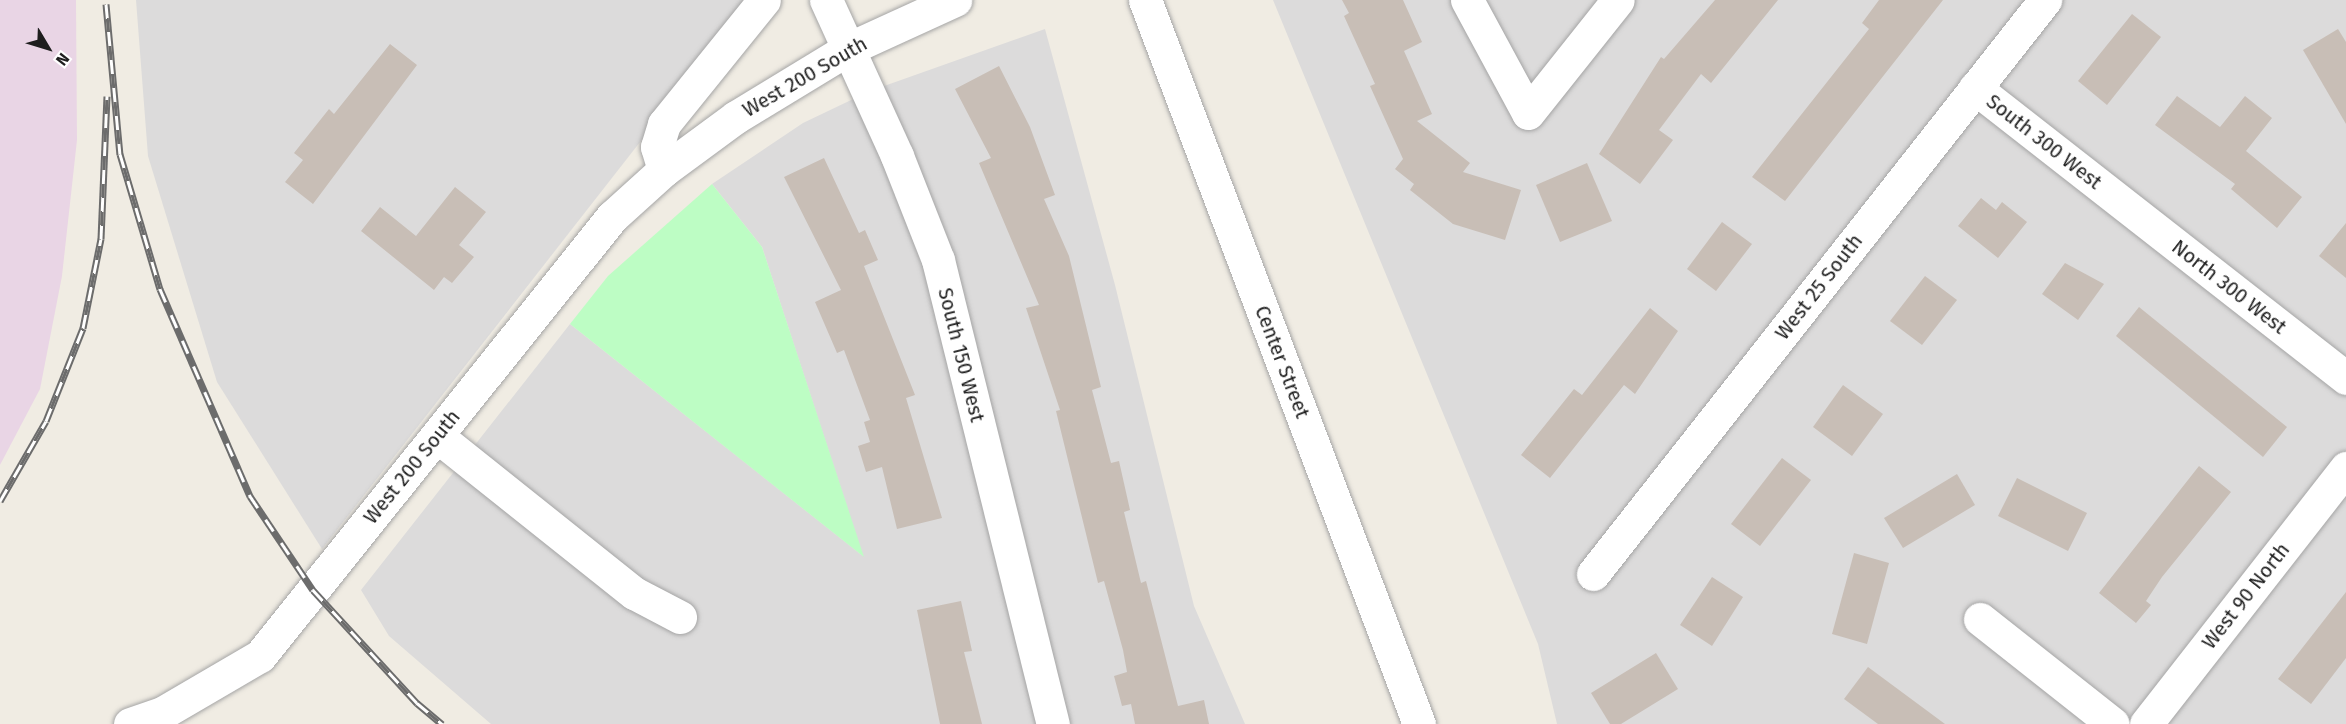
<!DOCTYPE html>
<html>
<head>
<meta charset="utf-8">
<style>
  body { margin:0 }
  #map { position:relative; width:2346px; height:724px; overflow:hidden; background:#f0ece3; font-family:"Fira Sans",sans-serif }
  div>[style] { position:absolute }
  .residential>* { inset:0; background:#dcdbdb }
  .industrial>* { inset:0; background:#e9d5e5 }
  .park>* { inset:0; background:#bdfdc4 }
  .building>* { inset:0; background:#c8beb6 }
  .roads { filter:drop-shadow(0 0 2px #a5a5a5) drop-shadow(0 0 2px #a5a5a5) }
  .minor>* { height:33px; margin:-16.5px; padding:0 16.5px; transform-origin:16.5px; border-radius:16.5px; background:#fff }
  .rail>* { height:7px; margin-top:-3.5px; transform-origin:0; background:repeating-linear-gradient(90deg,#fff 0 14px,#6c6c6c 0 28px); box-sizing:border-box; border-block:2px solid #6c6c6c }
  span { translate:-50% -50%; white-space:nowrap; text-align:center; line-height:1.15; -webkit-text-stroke:5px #fff; paint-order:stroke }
  .street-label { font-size:20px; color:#1e1e1e }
  .north { position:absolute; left:18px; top:18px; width:60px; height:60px; -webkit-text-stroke:4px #fff; paint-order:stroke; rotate:128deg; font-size:16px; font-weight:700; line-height:24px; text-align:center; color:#1e1e1e }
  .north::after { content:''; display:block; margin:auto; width:21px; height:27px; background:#1e1e1e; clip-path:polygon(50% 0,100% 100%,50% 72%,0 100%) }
</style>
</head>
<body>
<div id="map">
  <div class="residential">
    <i style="clip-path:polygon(136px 0,751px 0,322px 549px,217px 382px,148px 156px)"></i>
    <i style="clip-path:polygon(1273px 0,2346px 0,2346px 724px,1557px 724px,1538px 644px)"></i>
    <i style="clip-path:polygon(1045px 29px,1115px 285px,1194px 606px,1245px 724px,491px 724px,389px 636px,361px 590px,570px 324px,863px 556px,762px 247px,712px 184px,803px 123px,870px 91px)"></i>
  </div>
  <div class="industrial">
    <i style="clip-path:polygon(0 0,76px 0,77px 140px,62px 276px,40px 389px,0 465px)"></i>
  </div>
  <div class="park">
    <i style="clip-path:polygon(712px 184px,762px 247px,864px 557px,570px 324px,608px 276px)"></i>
  </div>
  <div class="building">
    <i style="clip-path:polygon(1342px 0,1403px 0,1422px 42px,1404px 51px,1432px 114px,1417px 121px,1470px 163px,1463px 172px,1521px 190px,1505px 240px,1453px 224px,1410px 190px,1414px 184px,1395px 169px,1403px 159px,1370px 86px,1375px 84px,1344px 16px,1349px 13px)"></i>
    <i style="clip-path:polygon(1715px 0,1778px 0,1711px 83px,1701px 74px,1659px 130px,1673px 140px,1640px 184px,1599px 154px,1661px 57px,1664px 59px)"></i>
    <i style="clip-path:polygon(1879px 0,1943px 0,1785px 201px,1752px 177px,1869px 29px,1862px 23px)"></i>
    <i style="clip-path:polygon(2132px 14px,2161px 37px,2107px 105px,2078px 81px)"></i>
    <i style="clip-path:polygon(2338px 29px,2346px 42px,2346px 124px,2303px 50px)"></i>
    <i style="clip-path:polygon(390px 44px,417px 65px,313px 204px,285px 182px,303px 160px,294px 153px,329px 109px,334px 114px)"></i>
    <i style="clip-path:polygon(999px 66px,1030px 127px,1055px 195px,1044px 199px,1069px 256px,1101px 387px,1092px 390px,1111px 463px,1119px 461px,1130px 510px,1124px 512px,1141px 583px,1146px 581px,1178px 706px,1204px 700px,1209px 724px,1135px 724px,1131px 704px,1122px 706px,1114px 676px,1127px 672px,1123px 650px,1104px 581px,1098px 583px,1056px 411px,1060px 410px,1026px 308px,1039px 305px,979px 163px,991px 158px,955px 89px)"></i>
    <i style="clip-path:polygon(2177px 96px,2220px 127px,2245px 96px,2272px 118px,2246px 151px,2302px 197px,2277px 228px,2231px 189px,2235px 184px,2155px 125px)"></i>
    <i style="clip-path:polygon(824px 158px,859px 233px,865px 230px,878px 260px,864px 266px,915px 395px,906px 398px,942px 518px,897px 529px,882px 467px,866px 472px,858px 446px,870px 442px,864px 422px,870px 420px,844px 350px,837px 353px,815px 302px,841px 290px,784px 177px)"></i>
    <i style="clip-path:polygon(1587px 163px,1612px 221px,1560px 242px,1536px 185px)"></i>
    <i style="clip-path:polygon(455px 187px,486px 212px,459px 245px,474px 257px,452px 283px,444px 277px,434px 290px,361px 231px,380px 207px,416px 236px)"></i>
    <i style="clip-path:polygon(1981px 198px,1996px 210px,2002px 202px,2027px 222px,1998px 258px,1958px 226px)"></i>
    <i style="clip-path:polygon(1722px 222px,1752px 244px,1716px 291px,1687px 269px)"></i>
    <i style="clip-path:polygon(2346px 223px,2346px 278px,2319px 256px)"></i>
    <i style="clip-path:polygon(2065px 263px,2104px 284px,2078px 320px,2042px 294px)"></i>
    <i style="clip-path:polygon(1925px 276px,1957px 300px,1922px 345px,1890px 321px)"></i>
    <i style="clip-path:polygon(2139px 307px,2287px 427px,2263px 457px,2116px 336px)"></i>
    <i style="clip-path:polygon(1650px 308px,1678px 331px,1635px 394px,1624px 385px,1550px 478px,1521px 455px,1574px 389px,1582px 395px)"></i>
    <i style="clip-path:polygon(1843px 385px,1883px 414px,1852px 456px,1813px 427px)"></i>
    <i style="clip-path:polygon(1782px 458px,1811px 480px,1760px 546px,1731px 524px)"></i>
    <i style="clip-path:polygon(2199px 466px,2231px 492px,2162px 577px,2146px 601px,2151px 605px,2136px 623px,2099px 593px)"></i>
    <i style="clip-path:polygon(1957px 474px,1975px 505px,1903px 548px,1884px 518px)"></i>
    <i style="clip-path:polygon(2017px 478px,2087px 513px,2068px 551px,1998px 516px)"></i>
    <i style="clip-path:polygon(1854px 553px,1889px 563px,1867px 644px,1832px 634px)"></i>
    <i style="clip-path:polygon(1712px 577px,1743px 597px,1712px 646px,1680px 625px)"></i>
    <i style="clip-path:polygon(2346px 592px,2346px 658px,2311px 704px,2278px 679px)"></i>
    <i style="clip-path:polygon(961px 601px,972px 651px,964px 652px,982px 724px,940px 724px,917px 610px)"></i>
    <i style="clip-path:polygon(1656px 653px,1678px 689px,1621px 724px,1610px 724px,1591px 693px)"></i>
    <i style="clip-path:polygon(1868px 667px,1945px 724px,1878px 724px,1844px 699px)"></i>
  </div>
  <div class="roads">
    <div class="minor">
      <i style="left:826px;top:0;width:171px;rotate:65.5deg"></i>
      <i style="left:897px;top:156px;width:112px;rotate:68.5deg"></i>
      <i style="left:938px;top:260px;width:478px;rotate:76.1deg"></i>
      <i style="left:1145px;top:0;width:774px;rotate:69.27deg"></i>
      <i style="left:1467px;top:0;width:128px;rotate:61.6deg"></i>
      <i style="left:1528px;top:113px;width:144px;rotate:-51.5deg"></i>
      <i style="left:1975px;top:88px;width:471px;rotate:38deg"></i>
      <i style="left:664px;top:170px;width:24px;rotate:-107deg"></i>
      <i style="left:657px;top:147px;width:24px;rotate:-73deg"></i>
      <i style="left:664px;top:124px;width:159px;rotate:-51.1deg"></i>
      <i style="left:437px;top:436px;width:252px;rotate:38.6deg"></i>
      <i style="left:634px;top:593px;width:52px;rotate:27.6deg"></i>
      <i style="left:1593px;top:574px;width:731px;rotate:-51.78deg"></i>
      <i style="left:1980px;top:619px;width:169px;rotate:38.3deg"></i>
      <i style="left:130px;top:724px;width:36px;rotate:-19deg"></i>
      <i style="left:164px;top:712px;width:111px;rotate:-30.3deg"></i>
      <i style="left:260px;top:656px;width:563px;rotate:-51.28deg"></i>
      <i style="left:612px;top:217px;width:70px;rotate:-42.1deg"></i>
      <i style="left:664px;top:170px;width:89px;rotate:-36.4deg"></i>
      <i style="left:736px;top:117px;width:131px;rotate:-31.3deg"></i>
      <i style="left:848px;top:49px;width:118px;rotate:-24.6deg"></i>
      <i style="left:2146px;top:724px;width:325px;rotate:-52deg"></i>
    </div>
  </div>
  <div class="rail">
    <i style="left:106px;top:4px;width:151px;rotate:84.7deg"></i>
    <i style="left:120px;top:154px;width:141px;rotate:73.5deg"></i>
    <i style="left:160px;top:289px;width:226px;rotate:66.5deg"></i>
    <i style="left:250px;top:496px;width:113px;rotate:56.2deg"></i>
    <i style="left:313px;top:590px;width:154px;rotate:47.4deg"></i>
    <i style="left:417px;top:703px;width:33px;rotate:40deg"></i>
    <i style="left:0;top:501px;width:92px;rotate:-60.1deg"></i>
    <i style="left:46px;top:421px;width:100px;rotate:-68.3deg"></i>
    <i style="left:83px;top:328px;width:91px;rotate:-78.6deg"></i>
    <i style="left:101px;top:239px;width:143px;rotate:-87.6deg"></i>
  </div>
  <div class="street-label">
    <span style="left:805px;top:77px;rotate:-30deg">West 200 South</span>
    <span style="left:2044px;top:142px;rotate:38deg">South 300 West</span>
    <span style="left:1819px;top:287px;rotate:-52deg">West 25 South</span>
    <span style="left:2229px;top:287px;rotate:38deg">North 300 West</span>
    <span style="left:961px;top:355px;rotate:76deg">South 150 West</span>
    <span style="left:1282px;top:362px;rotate:69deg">Center Street</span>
    <span style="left:412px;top:467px;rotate:-51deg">West 200 South</span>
    <span style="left:2246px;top:596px;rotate:-52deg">West 90 North</span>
  </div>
  <div class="north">N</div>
</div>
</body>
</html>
